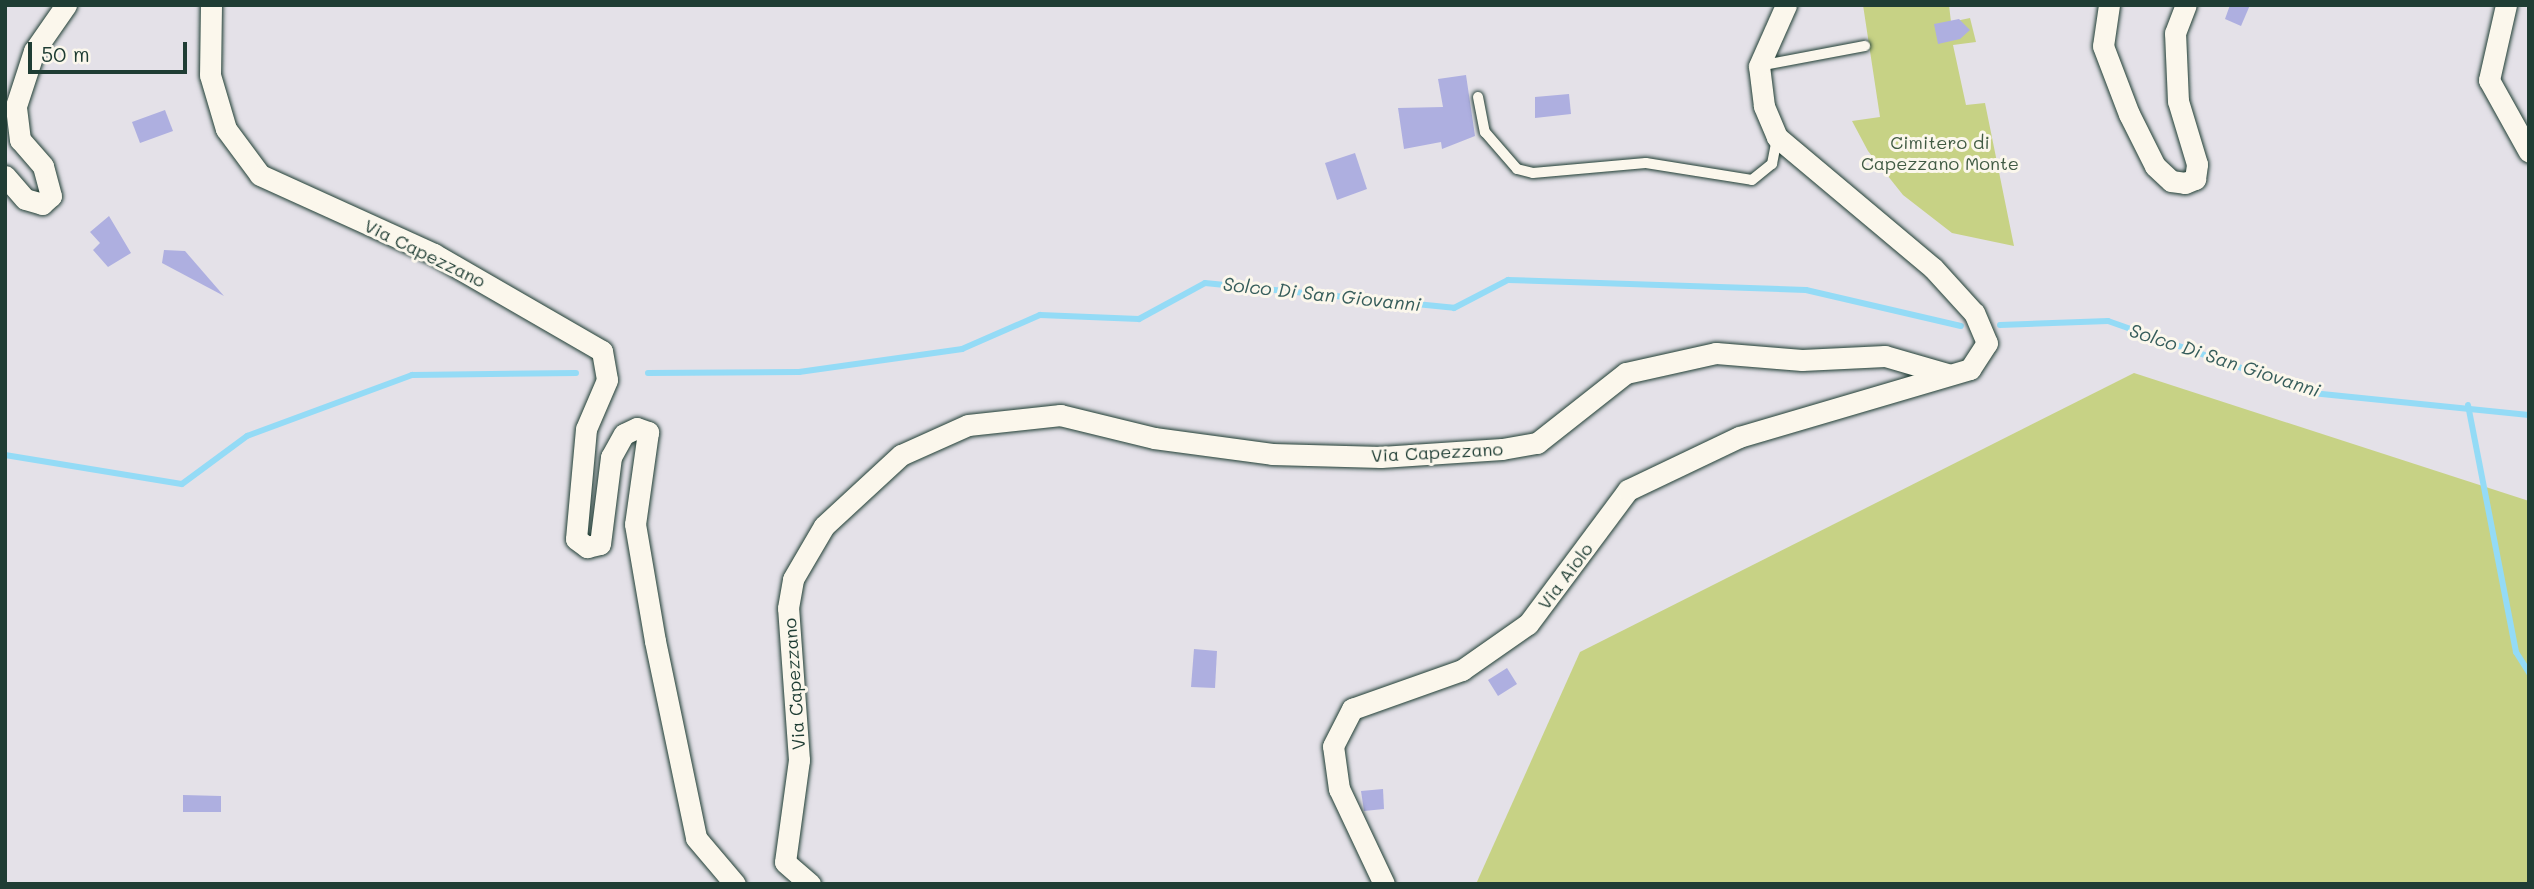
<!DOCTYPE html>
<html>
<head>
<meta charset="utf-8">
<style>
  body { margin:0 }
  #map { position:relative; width:2534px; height:889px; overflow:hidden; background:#e4e1e8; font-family:Mali,sans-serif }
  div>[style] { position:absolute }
  .green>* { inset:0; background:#c7d285 }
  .stream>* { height:6px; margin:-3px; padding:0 3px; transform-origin:3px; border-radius:3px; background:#94dbf6 }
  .building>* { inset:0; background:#aeafe0 }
  .roads { filter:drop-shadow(0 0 2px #1f3d34) drop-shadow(0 0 2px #1f3d34) }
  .lane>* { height:10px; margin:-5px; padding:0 5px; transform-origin:5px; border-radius:5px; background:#fbf7ec }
  .street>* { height:21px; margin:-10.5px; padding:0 10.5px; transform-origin:10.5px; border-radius:10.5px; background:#fbf7ec }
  span { translate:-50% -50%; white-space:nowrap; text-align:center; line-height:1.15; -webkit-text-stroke:6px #fbf7ec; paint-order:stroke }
  .park-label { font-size:18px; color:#415b44 }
  .street-label { font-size:18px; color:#1f3d34 }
  .water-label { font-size:19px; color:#365d5b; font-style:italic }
  .frame { position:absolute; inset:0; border:7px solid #1f3d34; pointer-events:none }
  .scale { position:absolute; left:28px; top:42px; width:159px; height:32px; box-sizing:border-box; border:4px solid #1f3d34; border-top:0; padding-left:9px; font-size:21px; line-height:24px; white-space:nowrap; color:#1f3d34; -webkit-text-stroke:5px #fbf7ec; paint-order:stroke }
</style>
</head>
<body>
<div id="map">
  <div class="green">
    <i style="clip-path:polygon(1863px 5px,1949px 5px,1951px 22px,1970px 18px,1976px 42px,1953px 45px,1966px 105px,1985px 103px,2014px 246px,1952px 233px,1903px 195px,1868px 151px,1852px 121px,1880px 117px)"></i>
    <i style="clip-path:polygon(2134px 373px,2529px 501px,2529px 884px,1476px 884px,1580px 652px)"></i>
  </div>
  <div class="stream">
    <i style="left:2000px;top:325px;width:108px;rotate:-2.1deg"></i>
    <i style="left:2108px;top:321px;width:216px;rotate:19.4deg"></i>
    <i style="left:2312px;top:393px;width:218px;rotate:5.8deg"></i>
    <i style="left:648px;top:373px;width:151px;rotate:-0.4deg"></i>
    <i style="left:799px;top:372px;width:165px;rotate:-8deg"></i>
    <i style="left:962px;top:349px;width:85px;rotate:-23.6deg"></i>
    <i style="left:1040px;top:315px;width:99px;rotate:2.3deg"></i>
    <i style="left:1139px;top:319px;width:75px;rotate:-28.6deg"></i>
    <i style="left:1205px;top:283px;width:250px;rotate:5.7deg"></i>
    <i style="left:1454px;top:308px;width:61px;rotate:-27.4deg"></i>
    <i style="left:1508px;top:280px;width:298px;rotate:1.9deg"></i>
    <i style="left:1806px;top:290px;width:159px;rotate:13.1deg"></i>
    <i style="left:2468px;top:405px;width:252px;rotate:79deg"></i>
    <i style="left:2516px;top:652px;width:25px;rotate:58deg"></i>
    <i style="left:5px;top:455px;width:179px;rotate:9.3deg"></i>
    <i style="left:182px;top:484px;width:81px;rotate:-36.4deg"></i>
    <i style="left:247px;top:436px;width:176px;rotate:-20.3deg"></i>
    <i style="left:412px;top:375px;width:164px;rotate:-0.7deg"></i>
  </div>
  <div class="building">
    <i style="clip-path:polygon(2230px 5px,2250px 5px,2241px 26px,2225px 19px)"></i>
    <i style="clip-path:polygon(1959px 19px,1970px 30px,1960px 39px,1938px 44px,1934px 24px)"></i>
    <i style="clip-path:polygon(1466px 75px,1475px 136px,1442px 149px,1441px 142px,1404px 149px,1398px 108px,1443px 107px,1438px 79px)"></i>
    <i style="clip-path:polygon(1569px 94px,1571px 114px,1535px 118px,1535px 97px)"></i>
    <i style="clip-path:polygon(165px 110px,173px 131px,140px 143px,132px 122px)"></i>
    <i style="clip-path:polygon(1355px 153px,1367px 189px,1337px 200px,1325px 163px)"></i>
    <i style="clip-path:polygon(109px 216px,131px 253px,108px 267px,93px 250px,100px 243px,90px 232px)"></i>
    <i style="clip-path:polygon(164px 250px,185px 251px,224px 296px,162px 263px)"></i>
    <i style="clip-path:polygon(1194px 649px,1217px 651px,1215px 688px,1191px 687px)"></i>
    <i style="clip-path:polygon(1507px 668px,1517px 684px,1498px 696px,1488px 680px)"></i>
    <i style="clip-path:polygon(1383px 789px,1384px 809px,1364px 811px,1361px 791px)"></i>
    <i style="clip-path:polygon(183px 795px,221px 796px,221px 812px,183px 812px)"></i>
  </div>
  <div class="roads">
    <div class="lane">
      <i style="left:1759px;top:66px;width:108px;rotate:-10.7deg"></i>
      <i style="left:1478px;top:97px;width:36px;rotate:79deg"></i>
      <i style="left:1485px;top:132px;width:49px;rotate:49.1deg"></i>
      <i style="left:1517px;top:169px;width:16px;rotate:14deg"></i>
      <i style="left:1533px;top:173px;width:113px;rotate:-5.1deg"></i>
      <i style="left:1646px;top:163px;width:107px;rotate:9.1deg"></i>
      <i style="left:1752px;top:180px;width:26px;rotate:-39deg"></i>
      <i style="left:1772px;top:164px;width:25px;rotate:-79deg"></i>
    </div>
    <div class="street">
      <i style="left:211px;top:5px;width:70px;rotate:90.8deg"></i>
      <i style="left:210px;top:75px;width:56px;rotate:73.5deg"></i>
      <i style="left:226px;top:129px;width:57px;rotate:53.5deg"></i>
      <i style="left:260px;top:175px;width:191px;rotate:24.4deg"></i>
      <i style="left:434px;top:254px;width:194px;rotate:30deg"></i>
      <i style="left:602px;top:351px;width:29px;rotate:80deg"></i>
      <i style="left:607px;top:380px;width:53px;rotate:113.2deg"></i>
      <i style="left:586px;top:429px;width:110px;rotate:95.2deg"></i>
      <i style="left:576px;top:539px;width:14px;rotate:36deg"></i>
      <i style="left:587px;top:547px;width:13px;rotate:-13deg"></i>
      <i style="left:600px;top:544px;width:88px;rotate:-82.8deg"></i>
      <i style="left:611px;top:457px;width:26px;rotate:-61deg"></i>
      <i style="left:624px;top:434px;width:14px;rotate:-25deg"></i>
      <i style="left:637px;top:428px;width:12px;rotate:20deg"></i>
      <i style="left:648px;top:432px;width:93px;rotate:98deg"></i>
      <i style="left:635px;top:524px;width:119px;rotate:80.3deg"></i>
      <i style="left:655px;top:641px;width:201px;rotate:78.2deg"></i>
      <i style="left:696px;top:838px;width:60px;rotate:49.7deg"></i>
      <i style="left:2109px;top:5px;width:41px;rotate:98.3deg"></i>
      <i style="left:2103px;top:46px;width:73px;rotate:69.1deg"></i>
      <i style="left:2129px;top:114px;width:58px;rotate:63.4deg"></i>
      <i style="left:2155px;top:166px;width:22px;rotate:43deg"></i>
      <i style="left:2171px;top:181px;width:14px;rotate:8deg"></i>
      <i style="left:2185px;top:183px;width:11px;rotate:-22deg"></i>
      <i style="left:2195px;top:179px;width:15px;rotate:-82deg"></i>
      <i style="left:2197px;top:164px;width:66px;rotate:-106.8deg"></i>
      <i style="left:2178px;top:101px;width:68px;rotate:-92.5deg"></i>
      <i style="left:2175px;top:33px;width:30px;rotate:-69deg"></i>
      <i style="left:2506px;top:5px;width:77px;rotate:102.8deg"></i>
      <i style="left:2489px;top:80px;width:82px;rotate:60.9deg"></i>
      <i style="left:5px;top:176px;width:30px;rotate:49deg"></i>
      <i style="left:25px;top:199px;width:18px;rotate:16deg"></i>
      <i style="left:42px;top:204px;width:12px;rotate:-42deg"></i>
      <i style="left:51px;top:196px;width:31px;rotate:-105deg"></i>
      <i style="left:43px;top:166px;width:35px;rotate:-131deg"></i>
      <i style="left:20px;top:140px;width:34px;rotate:-97deg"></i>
      <i style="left:16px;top:106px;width:58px;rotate:-71.9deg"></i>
      <i style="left:34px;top:51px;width:56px;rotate:-55.2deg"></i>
      <i style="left:810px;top:884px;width:33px;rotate:-139deg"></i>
      <i style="left:785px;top:862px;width:103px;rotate:-82.2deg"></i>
      <i style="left:799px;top:760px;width:152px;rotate:-94.1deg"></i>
      <i style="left:788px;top:608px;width:29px;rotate:-80deg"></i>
      <i style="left:793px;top:579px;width:61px;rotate:-59.7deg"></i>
      <i style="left:824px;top:526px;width:105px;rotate:-42.7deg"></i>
      <i style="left:901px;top:455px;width:73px;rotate:-24.1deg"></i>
      <i style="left:968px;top:425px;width:93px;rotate:-6.2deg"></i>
      <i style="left:1060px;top:415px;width:97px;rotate:13.7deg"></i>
      <i style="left:1154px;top:438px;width:119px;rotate:7.7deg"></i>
      <i style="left:1272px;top:454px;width:109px;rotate:1.6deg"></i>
      <i style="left:1381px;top:457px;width:121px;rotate:-3.8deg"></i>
      <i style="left:1502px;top:449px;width:36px;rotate:-10deg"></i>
      <i style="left:1537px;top:443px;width:113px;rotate:-38.2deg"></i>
      <i style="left:1626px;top:373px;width:92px;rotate:-12.5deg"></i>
      <i style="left:1716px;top:353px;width:86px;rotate:4.7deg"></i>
      <i style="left:1802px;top:360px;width:83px;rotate:-2.8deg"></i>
      <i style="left:1885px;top:356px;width:65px;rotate:16.2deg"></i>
      <i style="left:1384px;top:884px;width:105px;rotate:-115.3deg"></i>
      <i style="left:1339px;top:789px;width:43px;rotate:-97.9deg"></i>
      <i style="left:1333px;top:746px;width:42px;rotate:-62.8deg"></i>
      <i style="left:1352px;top:709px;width:117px;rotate:-19.5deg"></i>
      <i style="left:1462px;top:670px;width:80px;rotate:-34.9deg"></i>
      <i style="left:1528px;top:624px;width:167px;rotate:-53.3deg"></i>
      <i style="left:1628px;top:490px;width:123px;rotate:-25.5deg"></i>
      <i style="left:1739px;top:437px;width:241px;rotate:-16.4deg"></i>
      <i style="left:1970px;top:369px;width:31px;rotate:-57deg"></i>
      <i style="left:1987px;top:343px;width:33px;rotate:-113deg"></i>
      <i style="left:1974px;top:313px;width:61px;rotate:-132.3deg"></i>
      <i style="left:1933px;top:268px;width:204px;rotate:-140deg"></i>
      <i style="left:1777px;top:137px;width:34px;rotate:-113deg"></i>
      <i style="left:1764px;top:106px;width:40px;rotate:-97.1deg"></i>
      <i style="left:1759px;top:66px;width:67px;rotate:-66.1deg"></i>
    </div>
  </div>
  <div class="park-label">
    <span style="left:1940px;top:153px">Cimitero di<br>Capezzano Monte</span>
  </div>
  <div class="street-label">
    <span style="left:425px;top:253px;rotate:26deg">Via Capezzano</span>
    <span style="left:1437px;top:452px;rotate:-3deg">Via Capezzano</span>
    <span style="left:1565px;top:576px;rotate:-53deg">Via Aiolo</span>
    <span style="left:794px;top:684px;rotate:-94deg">Via Capezzano</span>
  </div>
  <div class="water-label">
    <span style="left:1322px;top:294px;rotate:6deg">Solco Di San Giovanni</span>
    <span style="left:2225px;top:360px;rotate:18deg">Solco Di San Giovanni</span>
  </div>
  <div class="frame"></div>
  <div class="scale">50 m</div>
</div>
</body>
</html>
